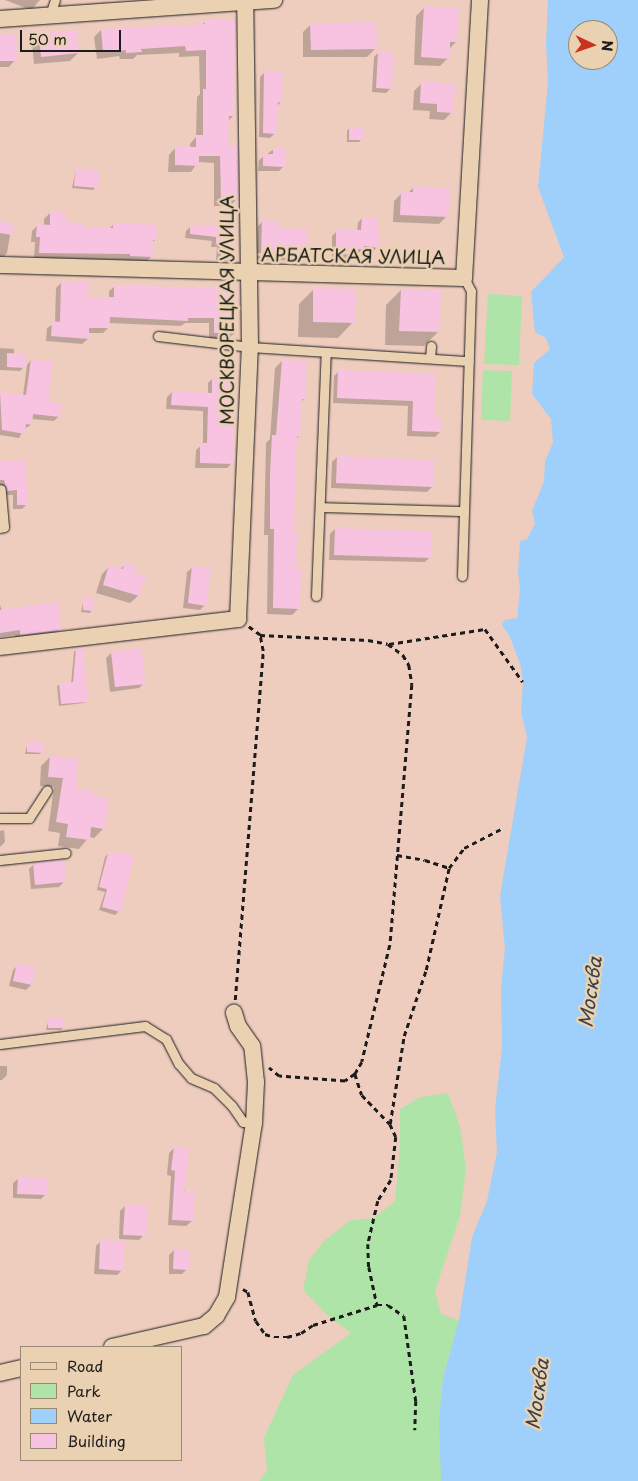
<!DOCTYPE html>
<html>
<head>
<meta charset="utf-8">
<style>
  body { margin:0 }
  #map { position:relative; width:638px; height:1481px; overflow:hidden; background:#eecdbf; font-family:"Playpen Sans",sans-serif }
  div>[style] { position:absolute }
  .green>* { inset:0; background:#aee4a7 }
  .water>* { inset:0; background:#9ed0fb }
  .shadow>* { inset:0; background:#0003 }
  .building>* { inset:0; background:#f7c3e1 }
  .path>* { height:2.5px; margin-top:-1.25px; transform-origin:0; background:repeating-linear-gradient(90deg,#1c1c1c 0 5px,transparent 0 9px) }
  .roads { filter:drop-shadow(0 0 1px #1c1c1c) drop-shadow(0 0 1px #1c1c1c) }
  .service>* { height:9px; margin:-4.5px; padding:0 4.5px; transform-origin:4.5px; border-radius:4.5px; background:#ead1b1 }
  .minor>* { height:16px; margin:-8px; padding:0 8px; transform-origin:8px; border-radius:8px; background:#ead1b1 }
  span { translate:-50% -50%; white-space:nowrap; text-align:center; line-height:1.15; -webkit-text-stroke:5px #ead1b1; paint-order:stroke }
  .street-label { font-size:18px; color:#1c1c1c }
  .water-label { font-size:19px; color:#364049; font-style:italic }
  .legend { position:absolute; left:20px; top:1346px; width:162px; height:115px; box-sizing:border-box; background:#ead1b1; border:1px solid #988975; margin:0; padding:6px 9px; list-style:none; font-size:15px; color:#1c1c1c }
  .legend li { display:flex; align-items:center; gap:10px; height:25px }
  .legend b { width:25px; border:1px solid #988975 }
  .north { position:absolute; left:568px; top:20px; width:50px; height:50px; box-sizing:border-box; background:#ead1b1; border:1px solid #988975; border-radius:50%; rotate:93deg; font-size:14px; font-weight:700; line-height:20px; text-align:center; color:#1c1c1c }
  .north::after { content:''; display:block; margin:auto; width:18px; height:22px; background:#c8321e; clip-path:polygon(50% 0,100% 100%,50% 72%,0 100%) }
  .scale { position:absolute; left:20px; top:30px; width:101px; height:22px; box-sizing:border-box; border:2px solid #1c1c1c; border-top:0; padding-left:6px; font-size:15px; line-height:18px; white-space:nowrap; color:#1c1c1c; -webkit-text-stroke:4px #ead1b1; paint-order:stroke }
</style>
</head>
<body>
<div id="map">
  <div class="green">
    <i style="clip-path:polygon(488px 294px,522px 296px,519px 365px,484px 364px)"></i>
    <i style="clip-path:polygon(483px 370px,512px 371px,510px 421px,481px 420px)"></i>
    <i style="clip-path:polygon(448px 1093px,460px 1127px,466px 1168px,460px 1216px,435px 1291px,441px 1314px,459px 1320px,443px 1378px,441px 1481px,259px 1481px,267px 1471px,264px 1438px,293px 1375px,351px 1333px,327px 1315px,303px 1290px,309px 1260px,325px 1240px,351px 1220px,374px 1218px,395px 1201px,400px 1148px,400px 1109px,420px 1097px)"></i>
  </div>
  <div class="water">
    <i style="clip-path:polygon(evenodd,548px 0,638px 0,638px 1481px,441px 1481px,439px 1420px,443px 1378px,459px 1320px,472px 1237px,487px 1201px,497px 1152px,495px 1109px,502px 1048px,501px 988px,505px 948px,500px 896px,527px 737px,521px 712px,523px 682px,521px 667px,510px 637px,502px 625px,505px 620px,517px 618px,520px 589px,518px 572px,520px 541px,527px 539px,535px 524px,532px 511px,544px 481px,545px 461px,553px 443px,551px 419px,532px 394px,534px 363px,550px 349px,546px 338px,535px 332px,531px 292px,564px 257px,538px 187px,548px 82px,546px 44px,548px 0,578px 30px,608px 30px,608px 60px,578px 60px,578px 30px)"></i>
  </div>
  <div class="shadow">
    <i style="clip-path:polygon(5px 0,40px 0,31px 10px)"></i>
    <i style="clip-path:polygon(424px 8px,456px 42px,449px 49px,448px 58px,440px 66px,414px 65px,416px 16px)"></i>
    <i style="clip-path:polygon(206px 21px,233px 116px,228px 121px,227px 147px,237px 199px,230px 206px,214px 206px,214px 163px,198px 162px,191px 172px,168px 172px,169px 155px,176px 147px,190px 148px,190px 144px,196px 137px,197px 97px,200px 94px,199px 56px,179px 57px,179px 53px,137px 55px,133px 59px,120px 59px,119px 56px,97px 59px,94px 37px,101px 30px,202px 25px)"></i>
    <i style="clip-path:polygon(311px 24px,375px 49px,367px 57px,303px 57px,303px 32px)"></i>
    <i style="clip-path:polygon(39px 35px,78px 53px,70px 61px,34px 64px,32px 43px)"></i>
    <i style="clip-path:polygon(0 36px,15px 60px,9px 67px,0 67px)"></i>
    <i style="clip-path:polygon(379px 52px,391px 88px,386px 93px,372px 92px,374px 57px)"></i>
    <i style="clip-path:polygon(265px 72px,281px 102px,276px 107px,275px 133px,270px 138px,259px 137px,260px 77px)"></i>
    <i style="clip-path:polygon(422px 83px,452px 112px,444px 120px,429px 119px,430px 111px,413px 110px,414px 91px)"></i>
    <i style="clip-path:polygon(349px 128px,361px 140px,359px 142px,347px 142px,347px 131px)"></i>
    <i style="clip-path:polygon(274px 149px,284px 166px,279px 171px,258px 171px,259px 160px)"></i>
    <i style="clip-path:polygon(76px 170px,98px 172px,94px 190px,72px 188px)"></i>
    <i style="clip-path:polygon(414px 187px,447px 216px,439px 224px,393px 222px,394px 201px,402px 193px,408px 193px)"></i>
    <i style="clip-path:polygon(50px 213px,63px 223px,82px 228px,109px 229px,114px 224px,155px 240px,151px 243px,151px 257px,145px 263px,124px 262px,124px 260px,34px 258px,35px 242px,31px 242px,32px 231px,38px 225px,44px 226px,44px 219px)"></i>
    <i style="clip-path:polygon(362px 218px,377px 247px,373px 252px,361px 251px,352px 259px,332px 258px,332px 236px,337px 231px,357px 232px,358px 223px)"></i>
    <i style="clip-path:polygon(263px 221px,277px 229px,305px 256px,300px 261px,256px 259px,256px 256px,302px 258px,302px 255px,257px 253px,258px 226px)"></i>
    <i style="clip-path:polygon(0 223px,12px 224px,7px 253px,0 260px)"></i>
    <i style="clip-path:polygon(191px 226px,234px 229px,233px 256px,228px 261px,216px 260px,217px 247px,211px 247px,212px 241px,185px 238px,186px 231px)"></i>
    <i style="clip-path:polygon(62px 282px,87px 299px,109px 299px,109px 291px,115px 286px,236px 290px,235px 333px,229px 338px,209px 338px,209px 323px,185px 323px,181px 326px,108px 323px,108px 328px,103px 333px,88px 333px,88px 339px,82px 344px,46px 341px,47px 328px,55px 323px,56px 288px)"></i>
    <i style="clip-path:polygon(314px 289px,353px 322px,338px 338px,298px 337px,299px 304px)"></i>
    <i style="clip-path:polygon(401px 290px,439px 331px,424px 346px,385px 345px,386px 305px)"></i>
    <i style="clip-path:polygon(0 348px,14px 349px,14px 354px,24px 367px,20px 371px,0 370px)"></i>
    <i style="clip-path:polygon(31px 360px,47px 403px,59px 416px,54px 421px,31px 419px,31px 425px,24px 429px,19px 438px,0 435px,0 393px,23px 396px,27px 365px)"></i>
    <i style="clip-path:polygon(282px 361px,304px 399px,301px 402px,299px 436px,296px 439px,293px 532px,299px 608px,292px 615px,267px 614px,268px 535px,264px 535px,266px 443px,270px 439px,275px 368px)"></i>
    <i style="clip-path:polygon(339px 371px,434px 375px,432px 418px,440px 432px,435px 437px,407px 436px,408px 406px,333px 403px,334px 376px)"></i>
    <i style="clip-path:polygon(213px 378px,232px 463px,227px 468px,195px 468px,196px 450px,203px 444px,203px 411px,166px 409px,167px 397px,172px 392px,208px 394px,208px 383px)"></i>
    <i style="clip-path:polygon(337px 457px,432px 487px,427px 492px,331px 488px,332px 462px)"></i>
    <i style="clip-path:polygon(0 462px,27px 504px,22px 509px,13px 509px,13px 495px,2px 495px,0 488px)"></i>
    <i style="clip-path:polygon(335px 529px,430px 557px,425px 562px,329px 560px,330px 534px)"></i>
    <i style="clip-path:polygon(126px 564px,132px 573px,138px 596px,130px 603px,96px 593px,102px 574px,110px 566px,120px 569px)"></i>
    <i style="clip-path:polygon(193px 567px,205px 605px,200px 610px,183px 608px,187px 572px)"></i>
    <i style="clip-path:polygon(84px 599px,92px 610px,90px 613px,81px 612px)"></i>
    <i style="clip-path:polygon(0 605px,2px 611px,60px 629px,55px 634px,15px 639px,15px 635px,0 637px)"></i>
    <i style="clip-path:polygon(77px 649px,87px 701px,84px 703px,59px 706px,57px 686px,60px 684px,71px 684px,74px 652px)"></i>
    <i style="clip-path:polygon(111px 653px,144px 683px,139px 688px,110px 692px,106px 658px)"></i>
    <i style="clip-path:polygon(28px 742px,42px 752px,40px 754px,25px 754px)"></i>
    <i style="clip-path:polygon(50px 757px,75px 790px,91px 797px,103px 829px,94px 838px,89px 837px,79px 849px,58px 846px,60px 833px,48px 831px,54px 787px,40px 786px,41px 766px)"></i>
    <i style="clip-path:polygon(4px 830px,5px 842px,0 847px,0 831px)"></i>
    <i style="clip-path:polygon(108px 854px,132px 857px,118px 912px,115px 915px,99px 910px,105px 892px,97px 890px,105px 857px)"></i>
    <i style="clip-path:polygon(34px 864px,64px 882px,59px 887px,31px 889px,29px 869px)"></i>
    <i style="clip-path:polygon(18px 965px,35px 969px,31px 985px,26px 990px,9px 986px,13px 970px)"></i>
    <i style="clip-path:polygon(49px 1018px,63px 1028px,61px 1030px,46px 1030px)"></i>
    <i style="clip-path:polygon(0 1066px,7px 1066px,7px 1075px,2px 1080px,0 1080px)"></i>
    <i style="clip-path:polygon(174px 1148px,192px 1221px,186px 1226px,168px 1225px,171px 1176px,167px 1175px,169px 1153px)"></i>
    <i style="clip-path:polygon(19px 1178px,46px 1194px,41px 1199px,13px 1198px,13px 1183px)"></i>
    <i style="clip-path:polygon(125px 1206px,144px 1235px,139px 1240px,119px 1239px,120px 1211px)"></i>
    <i style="clip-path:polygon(101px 1241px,122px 1270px,117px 1275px,94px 1274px,96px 1246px)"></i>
    <i style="clip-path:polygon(174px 1250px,187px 1269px,182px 1274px,169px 1274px,169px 1255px)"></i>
  </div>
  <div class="building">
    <i style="clip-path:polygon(424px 6px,459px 8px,457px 42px,450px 42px,450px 59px,421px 57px)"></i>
    <i style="clip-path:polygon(205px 20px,235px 20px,234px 116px,229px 116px,228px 146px,237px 146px,238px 200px,221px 199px,220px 156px,199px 156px,199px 166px,175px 165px,175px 146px,196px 147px,196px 135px,203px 135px,203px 89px,206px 89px,206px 50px,186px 51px,185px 46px,141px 49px,142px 52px,126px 53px,126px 50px,103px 52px,101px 29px,205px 24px)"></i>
    <i style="clip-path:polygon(376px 22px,377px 49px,311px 50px,310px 23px)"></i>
    <i style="clip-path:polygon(77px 30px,79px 53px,41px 57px,39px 34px)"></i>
    <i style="clip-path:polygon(16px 34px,17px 61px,0 61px,0 35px)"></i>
    <i style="clip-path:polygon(378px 51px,394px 52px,392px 89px,376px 88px)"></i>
    <i style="clip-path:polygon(264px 71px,283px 71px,282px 103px,278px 102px,276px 134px,263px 133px)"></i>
    <i style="clip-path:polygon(421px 81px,455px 84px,453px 113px,437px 112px,437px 104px,420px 103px)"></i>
    <i style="clip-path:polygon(349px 127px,363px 127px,363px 140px,349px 140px)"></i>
    <i style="clip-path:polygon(273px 148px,285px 148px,285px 167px,263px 166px,263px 154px,273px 154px)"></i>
    <i style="clip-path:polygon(76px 168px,100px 171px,98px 188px,74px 186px)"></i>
    <i style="clip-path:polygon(413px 186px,450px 188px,448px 217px,400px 215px,401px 192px,413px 192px)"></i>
    <i style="clip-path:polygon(50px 211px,65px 212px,65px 222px,83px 223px,83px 227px,113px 228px,113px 223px,157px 225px,156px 240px,153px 240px,152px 257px,130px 256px,130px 254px,39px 253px,40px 237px,36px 237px,37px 224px,50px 225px)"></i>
    <i style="clip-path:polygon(362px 217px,378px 217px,377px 232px,380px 232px,379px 248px,364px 246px,364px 249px,358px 249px,358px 255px,336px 254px,336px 230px,361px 230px)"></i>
    <i style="clip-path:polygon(262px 220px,278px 221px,278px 228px,308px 229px,306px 257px,261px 255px)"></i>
    <i style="clip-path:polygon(0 222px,13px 223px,12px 235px,0 233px)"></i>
    <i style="clip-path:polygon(190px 225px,235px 227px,234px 257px,221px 256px,221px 243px,216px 243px,216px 237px,190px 234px)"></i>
    <i style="clip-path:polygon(61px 281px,89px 282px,88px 298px,114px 297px,114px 285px,237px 289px,236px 333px,214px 333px,214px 318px,188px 318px,188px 321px,110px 317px,110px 328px,89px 328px,89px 339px,51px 336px,52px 321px,60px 322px)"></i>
    <i style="clip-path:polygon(313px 288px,355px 289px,355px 323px,313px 322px)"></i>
    <i style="clip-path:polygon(401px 289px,441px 290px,440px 332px,399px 331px)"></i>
    <i style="clip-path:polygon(7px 353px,26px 354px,25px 368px,7px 367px)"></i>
    <i style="clip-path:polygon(31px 359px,53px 362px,48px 402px,61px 403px,60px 417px,33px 414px,32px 425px,26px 424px,25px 434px,2px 430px,0 392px,26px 395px)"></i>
    <i style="clip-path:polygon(282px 360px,307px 361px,305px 399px,302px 399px,300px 436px,297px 436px,295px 490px,294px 531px,297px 531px,296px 569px,301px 569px,300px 609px,273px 608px,274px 529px,270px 529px,270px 474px,272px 435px,276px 435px)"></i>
    <i style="clip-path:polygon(338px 370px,436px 374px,434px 417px,441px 417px,441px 432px,412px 431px,413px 401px,337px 398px)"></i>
    <i style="clip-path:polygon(212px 377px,234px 377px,234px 464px,200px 463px,200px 443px,207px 443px,208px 407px,171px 405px,172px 391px,212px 393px)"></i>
    <i style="clip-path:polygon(337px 456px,434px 460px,433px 487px,336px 483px)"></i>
    <i style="clip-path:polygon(25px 460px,28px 505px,17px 505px,17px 490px,7px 491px,4px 480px,0 480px,0 461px)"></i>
    <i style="clip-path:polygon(335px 528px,432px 531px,432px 558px,334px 555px)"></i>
    <i style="clip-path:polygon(125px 562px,136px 566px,134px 573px,146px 576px,139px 596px,103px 585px,109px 565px,123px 569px)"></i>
    <i style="clip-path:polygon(192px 566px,211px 568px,206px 606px,188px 603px)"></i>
    <i style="clip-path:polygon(83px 598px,94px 598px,93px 611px,83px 610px)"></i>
    <i style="clip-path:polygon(58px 602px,61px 630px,20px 635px,20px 630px,0 633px,0 610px)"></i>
    <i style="clip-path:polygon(83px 647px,88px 702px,61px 704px,59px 683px,73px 682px,76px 648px)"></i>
    <i style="clip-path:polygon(141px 648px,146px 684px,115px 687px,111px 652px)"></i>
    <i style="clip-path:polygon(27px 741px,44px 742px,44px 753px,27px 752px)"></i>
    <i style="clip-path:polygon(50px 756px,78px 758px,76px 789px,94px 791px,93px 796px,109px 798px,104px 829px,91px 827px,90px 840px,66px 837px,68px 824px,56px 822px,63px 778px,48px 777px)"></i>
    <i style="clip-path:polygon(118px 852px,134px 856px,120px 912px,102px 907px,107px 889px,99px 887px,108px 853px)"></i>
    <i style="clip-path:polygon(64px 860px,66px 882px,35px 885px,33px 863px)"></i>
    <i style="clip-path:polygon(17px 963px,36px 968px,32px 985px,13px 981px)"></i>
    <i style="clip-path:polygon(48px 1017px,64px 1017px,64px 1028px,48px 1028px)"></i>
    <i style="clip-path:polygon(174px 1147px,189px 1149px,184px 1191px,195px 1192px,193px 1221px,172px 1220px,175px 1171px,171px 1170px)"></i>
    <i style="clip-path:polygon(18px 1177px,48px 1178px,47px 1195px,17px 1194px)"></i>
    <i style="clip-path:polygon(125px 1204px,148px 1206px,146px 1236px,123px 1235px)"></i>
    <i style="clip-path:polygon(100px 1240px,125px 1241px,123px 1271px,99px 1269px)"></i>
    <i style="clip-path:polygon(174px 1249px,189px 1249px,189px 1270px,173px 1269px)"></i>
  </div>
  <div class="path">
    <i style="left:260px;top:635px;width:108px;rotate:2.7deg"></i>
    <i style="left:368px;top:640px;width:20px;rotate:11deg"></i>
    <i style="left:388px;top:644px;width:19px;rotate:36deg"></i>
    <i style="left:403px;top:655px;width:12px;rotate:59deg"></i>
    <i style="left:409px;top:665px;width:20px;rotate:81deg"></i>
    <i style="left:412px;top:685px;width:261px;rotate:94.8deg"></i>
    <i style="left:390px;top:945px;width:120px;rotate:103.5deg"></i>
    <i style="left:362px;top:1062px;width:14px;rotate:120deg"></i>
    <i style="left:355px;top:1074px;width:12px;rotate:145deg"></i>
    <i style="left:345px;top:1081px;width:66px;rotate:-175.7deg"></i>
    <i style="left:279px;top:1076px;width:13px;rotate:-141deg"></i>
    <i style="left:389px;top:644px;width:97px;rotate:-8.9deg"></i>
    <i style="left:485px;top:629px;width:65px;rotate:54.4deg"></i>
    <i style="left:397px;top:855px;width:28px;rotate:10deg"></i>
    <i style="left:425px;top:860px;width:25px;rotate:18deg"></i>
    <i style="left:235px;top:1000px;width:350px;rotate:-85.4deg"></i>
    <i style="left:263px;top:651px;width:16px;rotate:-101deg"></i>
    <i style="left:260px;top:635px;width:14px;rotate:-144deg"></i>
    <i style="left:355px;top:1074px;width:22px;rotate:72deg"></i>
    <i style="left:362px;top:1095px;width:40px;rotate:46deg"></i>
    <i style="left:390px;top:1124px;width:14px;rotate:65deg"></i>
    <i style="left:396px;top:1137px;width:43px;rotate:96.6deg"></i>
    <i style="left:391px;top:1180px;width:25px;rotate:122deg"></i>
    <i style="left:378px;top:1201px;width:44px;rotate:103.1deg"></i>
    <i style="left:368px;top:1244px;width:23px;rotate:88deg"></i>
    <i style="left:369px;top:1267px;width:39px;rotate:78deg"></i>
    <i style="left:390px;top:1124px;width:89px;rotate:-81deg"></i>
    <i style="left:404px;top:1036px;width:70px;rotate:-71.6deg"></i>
    <i style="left:426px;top:970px;width:105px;rotate:-77.3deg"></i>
    <i style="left:449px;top:868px;width:25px;rotate:-53deg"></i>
    <i style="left:464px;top:848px;width:42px;rotate:-27.2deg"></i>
    <i style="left:243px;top:1289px;width:6px;rotate:31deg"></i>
    <i style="left:248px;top:1292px;width:30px;rotate:75deg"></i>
    <i style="left:256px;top:1321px;width:16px;rotate:55deg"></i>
    <i style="left:265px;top:1334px;width:9px;rotate:18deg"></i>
    <i style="left:274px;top:1337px;width:13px"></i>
    <i style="left:287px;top:1337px;width:15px;rotate:-16deg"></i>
    <i style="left:301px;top:1333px;width:14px;rotate:-34deg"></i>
    <i style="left:313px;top:1325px;width:67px;rotate:-17.4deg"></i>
    <i style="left:377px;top:1305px;width:11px"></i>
    <i style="left:388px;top:1305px;width:19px;rotate:35deg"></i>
    <i style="left:404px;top:1316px;width:86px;rotate:82deg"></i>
    <i style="left:416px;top:1401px;width:29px;rotate:92deg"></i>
  </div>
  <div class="roads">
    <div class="service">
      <i style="left:50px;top:15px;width:16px;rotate:-72deg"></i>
      <i style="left:158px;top:336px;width:93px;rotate:6.8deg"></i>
      <i style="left:250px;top:347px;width:219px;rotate:3.7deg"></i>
      <i style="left:430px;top:358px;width:12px;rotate:-85deg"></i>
      <i style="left:320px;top:507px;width:144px;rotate:1.6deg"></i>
      <i style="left:0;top:528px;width:4px;rotate:-14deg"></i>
      <i style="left:4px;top:527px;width:38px;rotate:-95deg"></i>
      <i style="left:462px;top:576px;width:285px;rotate:-88.2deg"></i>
      <i style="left:471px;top:291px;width:15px;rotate:-118deg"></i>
      <i style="left:316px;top:596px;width:244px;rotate:-87.7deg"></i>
      <i style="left:0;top:818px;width:29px"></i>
      <i style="left:29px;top:818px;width:33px;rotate:-57deg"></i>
      <i style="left:0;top:860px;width:66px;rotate:-6.1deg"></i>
      <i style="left:0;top:1044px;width:146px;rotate:-7.1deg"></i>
      <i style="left:145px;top:1026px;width:25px;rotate:32deg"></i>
      <i style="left:166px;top:1039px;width:28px;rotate:63deg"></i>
      <i style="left:179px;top:1064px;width:18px;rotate:49deg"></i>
      <i style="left:191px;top:1078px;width:25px;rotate:23deg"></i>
      <i style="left:214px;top:1088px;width:25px;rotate:45deg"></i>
      <i style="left:232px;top:1106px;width:19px;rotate:55deg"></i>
      <i style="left:243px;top:1122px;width:11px;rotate:5deg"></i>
    </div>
    <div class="minor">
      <i style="left:0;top:19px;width:275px;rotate:-4deg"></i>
      <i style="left:0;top:265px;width:464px;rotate:1.6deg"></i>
      <i style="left:464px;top:278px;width:278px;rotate:-86.7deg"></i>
      <i style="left:0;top:647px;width:240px;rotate:-6.7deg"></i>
      <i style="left:238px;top:619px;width:272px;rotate:-87.5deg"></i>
      <i style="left:250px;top:347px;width:347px;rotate:-90.8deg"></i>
      <i style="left:112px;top:1347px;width:94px;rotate:-12.9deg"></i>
      <i style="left:204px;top:1326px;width:16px;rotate:-40deg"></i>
      <i style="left:216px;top:1316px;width:22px;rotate:-60deg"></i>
      <i style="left:227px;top:1297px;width:176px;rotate:-81.2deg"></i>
      <i style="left:254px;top:1123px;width:41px;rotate:-87.2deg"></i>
      <i style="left:256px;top:1082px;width:36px;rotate:-96deg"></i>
      <i style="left:252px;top:1046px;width:24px;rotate:-125deg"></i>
      <i style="left:238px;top:1026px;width:14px;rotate:-107deg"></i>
      <i style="left:0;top:1373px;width:22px;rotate:-13deg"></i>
    </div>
  </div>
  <div class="street-label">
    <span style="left:353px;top:256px;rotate:1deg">АРБАТСКАЯ УЛИЦА</span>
    <span style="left:227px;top:310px;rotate:-90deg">МОСКВОРЕЦКАЯ УЛИЦА</span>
  </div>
  <div class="water-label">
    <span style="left:590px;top:992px;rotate:-82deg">Москва</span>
    <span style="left:537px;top:1394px;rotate:-82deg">Москва</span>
  </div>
  <ul class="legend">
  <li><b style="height:6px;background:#ead1b1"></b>Road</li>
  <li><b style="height:14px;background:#aee4a7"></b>Park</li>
  <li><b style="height:14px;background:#9ed0fb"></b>Water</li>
  <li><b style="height:14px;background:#f7c3e1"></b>Building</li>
  </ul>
  <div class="north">N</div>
  <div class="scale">50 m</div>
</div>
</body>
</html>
